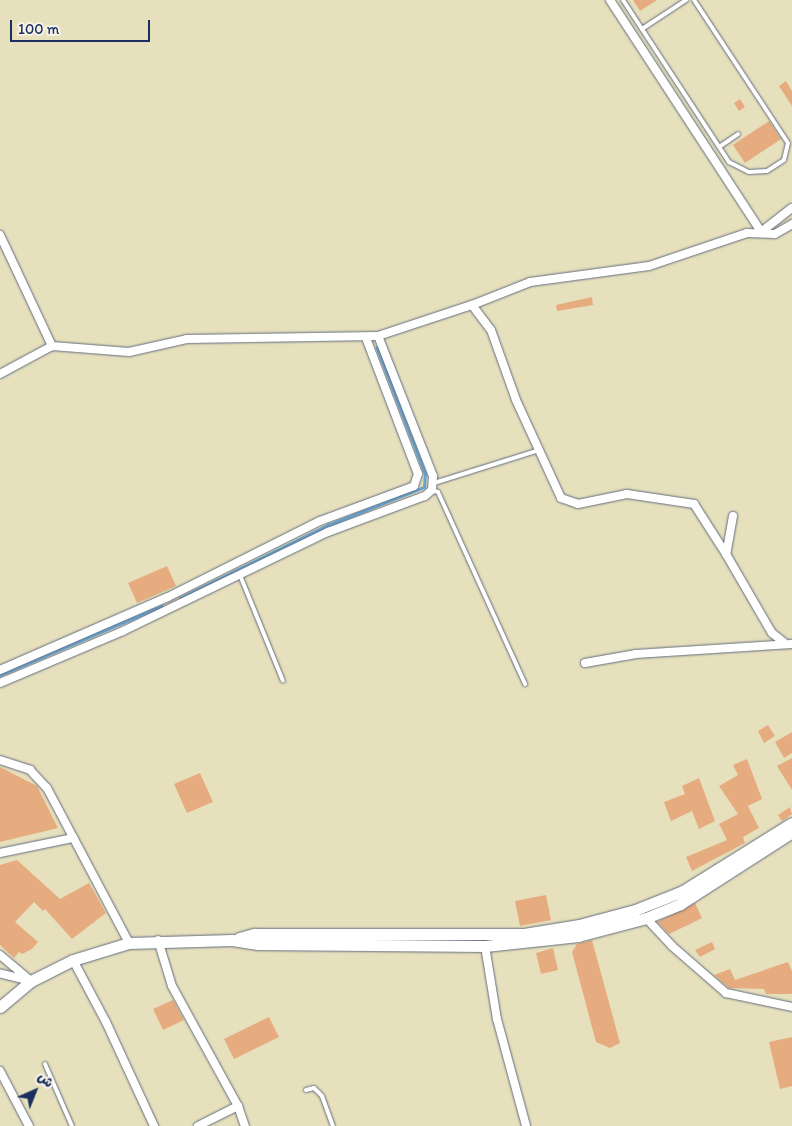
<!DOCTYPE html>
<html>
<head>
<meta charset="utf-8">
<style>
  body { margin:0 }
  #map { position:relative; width:792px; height:1126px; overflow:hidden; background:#e7e0bd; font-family:Itim,"Playpen Sans Arabic",sans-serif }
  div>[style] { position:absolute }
  .stream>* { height:2.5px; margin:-1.25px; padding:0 1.25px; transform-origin:1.25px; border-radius:1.25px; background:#65a6d8 }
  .building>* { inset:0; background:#e6ac7f }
  .roads { filter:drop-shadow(0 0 1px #626d7f) drop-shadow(0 0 1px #626d7f) }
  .lane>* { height:4px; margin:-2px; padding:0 2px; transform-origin:2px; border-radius:2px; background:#fff }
  .street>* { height:8px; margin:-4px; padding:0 4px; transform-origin:4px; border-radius:4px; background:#fff }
  .secondary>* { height:11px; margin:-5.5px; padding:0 5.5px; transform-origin:5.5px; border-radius:5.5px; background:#fff }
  span { translate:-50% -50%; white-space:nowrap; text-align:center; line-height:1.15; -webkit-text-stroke:4px #f7f3e8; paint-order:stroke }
  .north { position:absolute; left:10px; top:1066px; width:50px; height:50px; -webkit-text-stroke:4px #f7f3e8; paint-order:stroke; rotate:44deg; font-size:14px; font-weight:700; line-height:20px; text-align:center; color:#1b2f5e }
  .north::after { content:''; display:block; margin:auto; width:18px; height:22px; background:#1b2f5e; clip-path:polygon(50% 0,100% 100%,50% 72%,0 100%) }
  .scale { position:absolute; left:10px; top:20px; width:140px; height:22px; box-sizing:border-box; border:2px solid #1b2f5e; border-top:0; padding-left:6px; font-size:15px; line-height:18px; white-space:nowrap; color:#1b2f5e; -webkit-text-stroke:4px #f7f3e8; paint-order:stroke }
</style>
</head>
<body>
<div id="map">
  <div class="stream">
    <i style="left:180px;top:598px;width:165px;rotate:-26.3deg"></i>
    <i style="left:328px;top:525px;width:103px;rotate:-21.6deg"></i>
    <i style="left:424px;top:487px;width:13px;rotate:-86deg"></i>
    <i style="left:425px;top:474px;width:135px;rotate:-110.9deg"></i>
    <i style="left:0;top:675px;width:176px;rotate:-23.1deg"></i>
  </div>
  <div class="building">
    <i style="clip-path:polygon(633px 0,657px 0,640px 11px)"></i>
    <i style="clip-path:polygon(786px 81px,792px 91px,792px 106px,779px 86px)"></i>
    <i style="clip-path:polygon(740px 99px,745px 107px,739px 111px,734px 103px)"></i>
    <i style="clip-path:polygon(769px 121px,781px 139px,745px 163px,733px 145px)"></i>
    <i style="clip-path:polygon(592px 297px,593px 305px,557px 311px,556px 305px)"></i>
    <i style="clip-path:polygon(167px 566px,176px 586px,137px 603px,128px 583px)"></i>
    <i style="clip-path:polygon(768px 725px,775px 736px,764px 743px,758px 731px)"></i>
    <i style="clip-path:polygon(792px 732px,792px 753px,784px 758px,775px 742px)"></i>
    <i style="clip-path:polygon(792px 758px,792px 790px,777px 766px)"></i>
    <i style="clip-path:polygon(747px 759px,762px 799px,748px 806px,759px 828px,743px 837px,745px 843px,692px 871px,686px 857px,727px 840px,719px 824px,738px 814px,719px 786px,738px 775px,733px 765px)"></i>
    <i style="clip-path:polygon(0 767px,37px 786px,58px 828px,0 842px)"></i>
    <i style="clip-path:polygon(200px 773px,213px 802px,187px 813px,174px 784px)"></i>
    <i style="clip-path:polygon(699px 778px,715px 821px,699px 829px,692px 811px,671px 821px,664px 802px,685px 794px,682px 786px)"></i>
    <i style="clip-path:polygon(790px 807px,792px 814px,782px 821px,778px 815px)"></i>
    <i style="clip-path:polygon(17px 860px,60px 899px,89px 883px,106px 913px,72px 939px,45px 909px,43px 911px,34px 902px,15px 922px,38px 942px,32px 949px,22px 954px,19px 952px,14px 958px,0 945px,0 865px)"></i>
    <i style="clip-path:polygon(546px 895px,551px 920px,520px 926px,515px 901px)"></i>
    <i style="clip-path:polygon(695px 903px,702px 918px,688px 925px,669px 934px,657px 922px)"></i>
    <i style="clip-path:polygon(592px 940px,620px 1043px,610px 1048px,596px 1042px,572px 952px,577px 944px)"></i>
    <i style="clip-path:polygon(712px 942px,715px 949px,700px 957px,695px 950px)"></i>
    <i style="clip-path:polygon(553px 948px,558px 970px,541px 974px,536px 953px)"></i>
    <i style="clip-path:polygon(788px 962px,792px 971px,792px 994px,766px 994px,764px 989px,729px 988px,714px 975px,730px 969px,735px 980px)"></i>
    <i style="clip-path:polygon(173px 1000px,184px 1020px,163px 1030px,153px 1009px)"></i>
    <i style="clip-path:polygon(269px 1017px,279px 1037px,234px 1059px,224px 1039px)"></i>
    <i style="clip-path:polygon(792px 1037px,792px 1086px,780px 1089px,769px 1042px)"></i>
  </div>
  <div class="roads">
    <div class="lane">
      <i style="left:623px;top:0;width:194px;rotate:56.8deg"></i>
      <i style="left:729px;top:162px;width:22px;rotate:27deg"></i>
      <i style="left:749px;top:172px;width:18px;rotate:-3deg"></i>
      <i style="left:767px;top:171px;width:20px;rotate:-33deg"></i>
      <i style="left:784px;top:160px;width:17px;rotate:-77deg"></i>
      <i style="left:788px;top:143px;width:171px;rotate:-123.3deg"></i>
      <i style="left:642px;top:29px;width:53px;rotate:-33.4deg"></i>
      <i style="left:719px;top:147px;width:23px;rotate:-34deg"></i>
      <i style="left:434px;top:483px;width:110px;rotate:-17.4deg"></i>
      <i style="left:432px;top:490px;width:6px;rotate:18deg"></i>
      <i style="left:438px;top:492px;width:211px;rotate:65.6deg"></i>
      <i style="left:240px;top:575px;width:114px;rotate:67.9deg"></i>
      <i style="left:45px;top:1064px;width:68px;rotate:66.5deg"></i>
      <i style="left:306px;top:1090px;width:8px;rotate:-14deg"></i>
      <i style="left:314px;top:1088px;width:11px;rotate:45deg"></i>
      <i style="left:322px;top:1096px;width:32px;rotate:70deg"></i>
    </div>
    <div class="street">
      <i style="left:610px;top:0;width:277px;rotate:56.9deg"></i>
      <i style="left:761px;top:232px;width:39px;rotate:-38deg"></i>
      <i style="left:0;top:235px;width:123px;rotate:64.9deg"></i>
      <i style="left:52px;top:346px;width:77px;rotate:4.5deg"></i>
      <i style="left:129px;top:352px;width:59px;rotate:-12.6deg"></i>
      <i style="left:187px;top:339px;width:191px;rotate:-0.9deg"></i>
      <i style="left:378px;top:336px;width:99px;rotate:-18.3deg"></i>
      <i style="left:472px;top:305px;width:62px;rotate:-21.6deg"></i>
      <i style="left:530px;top:282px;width:120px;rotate:-7.7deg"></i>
      <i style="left:649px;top:266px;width:103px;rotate:-18.6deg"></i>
      <i style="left:747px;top:233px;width:28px;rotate:2deg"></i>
      <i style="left:775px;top:234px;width:20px;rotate:-30deg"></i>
      <i style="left:472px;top:305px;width:31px;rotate:53deg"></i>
      <i style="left:491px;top:330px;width:74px;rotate:70.3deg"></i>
      <i style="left:516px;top:400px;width:108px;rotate:65.3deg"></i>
      <i style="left:561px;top:498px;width:18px;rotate:19deg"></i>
      <i style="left:578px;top:504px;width:50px;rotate:-11.5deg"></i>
      <i style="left:627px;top:494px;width:68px;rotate:8.5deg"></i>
      <i style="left:694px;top:504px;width:59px;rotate:57.4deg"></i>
      <i style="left:0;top:374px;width:59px;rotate:-28.3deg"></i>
      <i style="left:733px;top:516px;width:39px;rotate:100deg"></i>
      <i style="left:726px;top:554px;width:91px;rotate:59.8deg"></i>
      <i style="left:772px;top:633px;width:18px;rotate:38deg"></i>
      <i style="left:585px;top:663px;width:52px;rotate:-10deg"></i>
      <i style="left:636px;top:654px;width:156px;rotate:-3.7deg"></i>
      <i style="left:0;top:670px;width:183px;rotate:-23.5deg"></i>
      <i style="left:168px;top:597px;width:170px;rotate:-26.6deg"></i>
      <i style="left:320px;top:521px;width:100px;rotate:-20.4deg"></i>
      <i style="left:414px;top:486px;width:13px;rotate:-72deg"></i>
      <i style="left:418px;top:474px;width:146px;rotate:-110.9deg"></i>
      <i style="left:0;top:683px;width:134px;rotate:-22.9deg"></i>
      <i style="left:123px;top:631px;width:228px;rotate:-25.8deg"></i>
      <i style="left:328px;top:532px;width:103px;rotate:-20.4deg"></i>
      <i style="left:425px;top:496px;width:9px;rotate:-41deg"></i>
      <i style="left:432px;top:490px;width:14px;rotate:-86deg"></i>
      <i style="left:433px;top:476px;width:150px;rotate:-111.4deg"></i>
      <i style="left:0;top:760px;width:32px;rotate:18deg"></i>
      <i style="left:30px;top:770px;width:25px;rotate:47deg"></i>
      <i style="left:47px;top:788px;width:175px;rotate:62.1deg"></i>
      <i style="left:0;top:853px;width:75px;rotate:-11.6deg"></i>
      <i style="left:646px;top:918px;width:38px;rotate:47deg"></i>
      <i style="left:672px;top:946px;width:72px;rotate:41deg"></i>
      <i style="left:726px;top:993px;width:67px;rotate:12deg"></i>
      <i style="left:158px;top:940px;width:48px;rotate:73.1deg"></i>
      <i style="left:172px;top:986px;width:137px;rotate:61.2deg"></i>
      <i style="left:238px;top:1106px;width:21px;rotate:71deg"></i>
      <i style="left:485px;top:946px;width:74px;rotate:80.7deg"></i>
      <i style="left:497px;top:1019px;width:111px;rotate:74.8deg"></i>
      <i style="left:0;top:955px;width:40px;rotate:40deg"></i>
      <i style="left:31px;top:981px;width:32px;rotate:-166deg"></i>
      <i style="left:73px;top:960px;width:70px;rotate:62deg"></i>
      <i style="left:106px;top:1022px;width:115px;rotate:65.2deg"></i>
      <i style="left:0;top:1071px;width:62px;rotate:62.2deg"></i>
      <i style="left:198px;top:1126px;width:45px;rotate:-26.6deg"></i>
    </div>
    <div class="secondary">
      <i style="left:239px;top:938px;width:16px;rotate:-15deg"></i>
      <i style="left:254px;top:934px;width:270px"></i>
      <i style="left:524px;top:934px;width:56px;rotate:-9.3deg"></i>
      <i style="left:579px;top:925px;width:58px;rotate:-15deg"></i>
      <i style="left:635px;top:910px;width:52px;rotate:-21.6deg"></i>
      <i style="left:683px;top:891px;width:128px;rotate:-32deg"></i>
      <i style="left:0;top:1007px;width:40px;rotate:-40deg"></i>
      <i style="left:31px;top:981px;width:47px;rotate:-26.6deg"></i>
      <i style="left:73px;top:960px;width:59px;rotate:-16.9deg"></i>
      <i style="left:129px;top:943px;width:103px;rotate:-1.7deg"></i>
      <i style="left:232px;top:940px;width:26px;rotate:9deg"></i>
      <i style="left:258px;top:944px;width:227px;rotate:0.5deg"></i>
      <i style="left:485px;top:946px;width:94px;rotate:-6.1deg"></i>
      <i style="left:578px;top:936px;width:70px;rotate:-14.8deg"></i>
      <i style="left:646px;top:918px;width:37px;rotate:-22deg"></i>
      <i style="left:680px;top:904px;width:133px;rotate:-32.7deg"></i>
    </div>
  </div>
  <div class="north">ش</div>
  <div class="scale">100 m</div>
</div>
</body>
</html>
